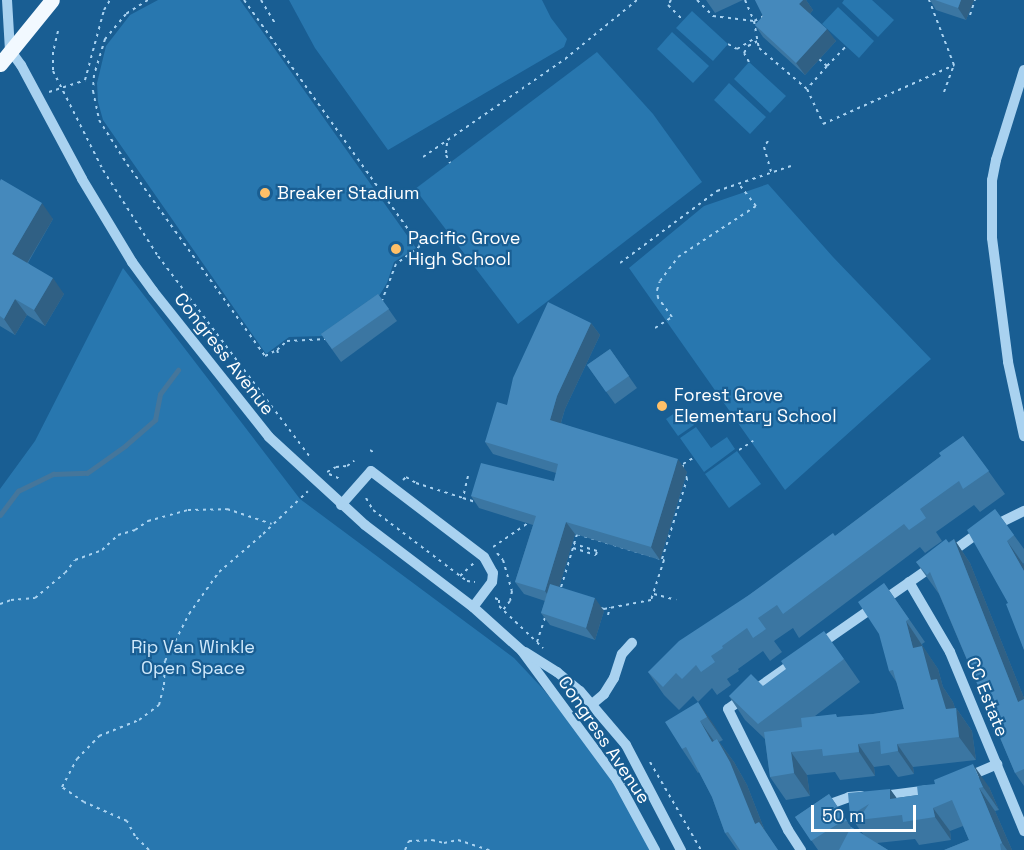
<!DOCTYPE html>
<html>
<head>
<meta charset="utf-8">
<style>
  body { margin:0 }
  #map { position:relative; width:1024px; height:850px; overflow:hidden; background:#195e93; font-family:"Space Grotesk",sans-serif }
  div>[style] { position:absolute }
  .green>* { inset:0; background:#2877af }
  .stream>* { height:4.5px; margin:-2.25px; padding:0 2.25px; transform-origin:2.25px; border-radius:2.25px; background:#45769b }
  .path>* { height:2px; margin-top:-1px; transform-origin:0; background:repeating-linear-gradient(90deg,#a9d2f0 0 3px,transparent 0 7.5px) }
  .minor>* { height:10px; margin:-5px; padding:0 5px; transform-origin:5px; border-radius:5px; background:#a9d2f0 }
  .major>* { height:15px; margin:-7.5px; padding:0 7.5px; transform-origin:7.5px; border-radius:7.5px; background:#f2f9ff }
  .wall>* { inset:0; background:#3b76a2 }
  .shaded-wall>* { inset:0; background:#306084 }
  .building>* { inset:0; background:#4589bc }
  .dots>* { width:16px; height:16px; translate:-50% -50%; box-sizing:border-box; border:3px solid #195e93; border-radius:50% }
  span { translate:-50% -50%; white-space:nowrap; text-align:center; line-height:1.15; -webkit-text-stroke:4.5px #195e93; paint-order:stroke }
  .poi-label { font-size:18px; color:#fff }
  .left { translate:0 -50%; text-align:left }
  .street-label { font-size:18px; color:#fff }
  .park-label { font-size:18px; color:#d0e9fb }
  .scale { position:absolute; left:811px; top:805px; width:105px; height:27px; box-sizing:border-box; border:3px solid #fff; border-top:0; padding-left:8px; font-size:18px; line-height:21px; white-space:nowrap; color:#fff; -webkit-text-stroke:4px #195e93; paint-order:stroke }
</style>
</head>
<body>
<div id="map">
  <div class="green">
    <i style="clip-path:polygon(158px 0,240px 0,416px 248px,394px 262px,387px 283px,374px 304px,324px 336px,289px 337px,266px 354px,103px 120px,98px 102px,97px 83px,106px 46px,130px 15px)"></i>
    <i style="clip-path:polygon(289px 0,542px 0,551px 18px,567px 39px,564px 47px,388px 150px,315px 48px)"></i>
    <i style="clip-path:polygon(844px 0,872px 0,894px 20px,878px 37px,842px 3px)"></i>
    <i style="clip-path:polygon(838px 7px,874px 41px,859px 58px,822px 24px)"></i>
    <i style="clip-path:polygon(692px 11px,728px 44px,713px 61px,676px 28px)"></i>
    <i style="clip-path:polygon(672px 32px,709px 66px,693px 83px,657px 49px)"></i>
    <i style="clip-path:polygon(597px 52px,653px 114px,702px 182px,518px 324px,415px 189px)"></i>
    <i style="clip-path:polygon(749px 62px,786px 96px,770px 113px,734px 79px)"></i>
    <i style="clip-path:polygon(729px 83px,766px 117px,750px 134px,714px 100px)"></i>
    <i style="clip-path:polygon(768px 184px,833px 257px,931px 359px,785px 490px,629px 268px,704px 206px)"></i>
    <i style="clip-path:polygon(123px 268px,300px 499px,514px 658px,543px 689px,617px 780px,655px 850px,0 850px,0 489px,35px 441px)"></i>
    <i style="clip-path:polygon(682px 408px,694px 425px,678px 436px,666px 419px)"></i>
    <i style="clip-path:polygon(696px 427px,711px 448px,727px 437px,735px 449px,704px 472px,680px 438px)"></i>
    <i style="clip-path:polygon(737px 451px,761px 484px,729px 508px,705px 474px)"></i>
  </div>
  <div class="stream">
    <i style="left:0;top:515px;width:30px;rotate:-53deg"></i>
    <i style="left:18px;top:491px;width:39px;rotate:-26deg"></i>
    <i style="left:53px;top:474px;width:34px;rotate:-2deg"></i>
    <i style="left:87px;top:473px;width:47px;rotate:-35.4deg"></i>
    <i style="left:125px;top:446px;width:40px;rotate:-41deg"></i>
    <i style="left:155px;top:420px;width:26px;rotate:-79deg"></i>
    <i style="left:160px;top:394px;width:30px;rotate:-53deg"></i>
  </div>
  <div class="path">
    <i style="left:148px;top:0;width:26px;rotate:148deg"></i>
    <i style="left:126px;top:14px;width:33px;rotate:130deg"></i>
    <i style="left:105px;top:39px;width:38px;rotate:107deg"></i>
    <i style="left:94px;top:75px;width:16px;rotate:94deg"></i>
    <i style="left:93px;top:91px;width:30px;rotate:78deg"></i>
    <i style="left:99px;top:120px;width:52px;rotate:57.5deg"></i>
    <i style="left:127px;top:164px;width:236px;rotate:54.3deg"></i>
    <i style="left:265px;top:356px;width:13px;rotate:-27deg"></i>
    <i style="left:244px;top:0;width:302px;rotate:54.4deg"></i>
    <i style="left:420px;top:246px;width:30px;rotate:143deg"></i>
    <i style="left:396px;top:264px;width:40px;rotate:111deg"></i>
    <i style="left:261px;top:0;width:26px;rotate:59deg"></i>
    <i style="left:671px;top:0;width:6px;rotate:121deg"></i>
    <i style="left:668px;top:5px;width:21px;rotate:45deg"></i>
    <i style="left:697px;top:0;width:23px;rotate:45deg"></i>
    <i style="left:713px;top:16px;width:41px;rotate:7deg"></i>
    <i style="left:745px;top:0;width:23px;rotate:67deg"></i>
    <i style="left:970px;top:15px;width:16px;rotate:-72deg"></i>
    <i style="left:764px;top:16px;width:11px;rotate:153deg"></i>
    <i style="left:754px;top:21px;width:27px;rotate:80deg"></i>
    <i style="left:759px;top:48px;width:63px;rotate:40.5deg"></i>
    <i style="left:58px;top:31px;width:22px;rotate:103deg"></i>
    <i style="left:53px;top:52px;width:19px;rotate:90deg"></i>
    <i style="left:53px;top:71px;width:111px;rotate:63.2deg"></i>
    <i style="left:103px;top:170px;width:102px;rotate:57.4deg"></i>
    <i style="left:158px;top:256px;width:252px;rotate:52.9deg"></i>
    <i style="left:728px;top:44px;width:10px;rotate:29deg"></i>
    <i style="left:737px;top:49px;width:23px;rotate:-31deg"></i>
    <i style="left:819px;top:59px;width:11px;rotate:41deg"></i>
    <i style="left:827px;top:66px;width:28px;rotate:-46deg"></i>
    <i style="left:749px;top:62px;width:10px;rotate:-119deg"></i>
    <i style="left:744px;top:53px;width:8px;rotate:-60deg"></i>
    <i style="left:748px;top:46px;width:11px;rotate:-27deg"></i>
    <i style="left:827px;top:66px;width:30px;rotate:131deg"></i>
    <i style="left:807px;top:89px;width:38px;rotate:65deg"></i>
    <i style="left:823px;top:124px;width:144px;rotate:-24.2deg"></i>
    <i style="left:954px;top:65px;width:70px;rotate:-111deg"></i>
    <i style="left:49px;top:92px;width:38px;rotate:-18deg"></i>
    <i style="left:85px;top:80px;width:73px;rotate:-74.8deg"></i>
    <i style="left:104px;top:10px;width:12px;rotate:-59deg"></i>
    <i style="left:944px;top:92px;width:27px;rotate:-70deg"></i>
    <i style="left:768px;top:141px;width:7px;rotate:124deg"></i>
    <i style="left:764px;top:147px;width:26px;rotate:74deg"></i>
    <i style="left:447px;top:143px;width:12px;rotate:95deg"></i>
    <i style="left:446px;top:155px;width:9px;rotate:63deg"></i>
    <i style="left:423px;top:157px;width:173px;rotate:-34.6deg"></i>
    <i style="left:565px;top:59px;width:93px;rotate:-39.3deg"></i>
    <i style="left:620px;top:263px;width:121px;rotate:-36.6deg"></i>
    <i style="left:717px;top:191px;width:78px;rotate:-18.7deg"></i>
    <i style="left:655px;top:328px;width:20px;rotate:-33deg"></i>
    <i style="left:672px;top:317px;width:24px;rotate:-126deg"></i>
    <i style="left:658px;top:298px;width:8px;rotate:-97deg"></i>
    <i style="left:657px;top:290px;width:9px;rotate:-72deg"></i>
    <i style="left:660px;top:281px;width:30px;rotate:-53deg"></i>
    <i style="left:678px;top:257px;width:93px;rotate:-33.2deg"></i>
    <i style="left:756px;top:206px;width:29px;rotate:-128deg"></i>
    <i style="left:278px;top:353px;width:3px;rotate:-108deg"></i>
    <i style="left:277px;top:350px;width:13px;rotate:-42deg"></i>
    <i style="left:287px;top:341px;width:40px;rotate:-2.9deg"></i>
    <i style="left:370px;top:450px;width:7px;rotate:34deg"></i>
    <i style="left:739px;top:450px;width:17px;rotate:-33deg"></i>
    <i style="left:683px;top:468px;width:4px;rotate:-90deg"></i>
    <i style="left:683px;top:464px;width:12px;rotate:-31deg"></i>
    <i style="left:327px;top:472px;width:10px;rotate:-29deg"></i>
    <i style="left:336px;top:467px;width:11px;rotate:-5deg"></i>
    <i style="left:347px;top:466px;width:9px;rotate:-36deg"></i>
    <i style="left:329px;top:474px;width:12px;rotate:24deg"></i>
    <i style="left:468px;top:476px;width:23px;rotate:103deg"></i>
    <i style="left:463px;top:498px;width:13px;rotate:18deg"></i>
    <i style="left:403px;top:480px;width:4px;rotate:-45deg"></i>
    <i style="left:406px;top:477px;width:12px;rotate:31deg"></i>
    <i style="left:416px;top:483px;width:49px;rotate:17.7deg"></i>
    <i style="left:366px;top:498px;width:14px;rotate:60deg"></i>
    <i style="left:373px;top:510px;width:118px;rotate:37.1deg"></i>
    <i style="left:467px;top:581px;width:8px;rotate:7deg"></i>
    <i style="left:577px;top:534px;width:91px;rotate:16.6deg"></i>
    <i style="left:664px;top:560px;width:42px;rotate:108deg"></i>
    <i style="left:651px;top:600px;width:48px;rotate:169.2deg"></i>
    <i style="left:604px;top:609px;width:47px;rotate:-161.6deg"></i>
    <i style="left:559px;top:594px;width:48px;rotate:-73.1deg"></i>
    <i style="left:573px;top:548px;width:24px;rotate:17deg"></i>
    <i style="left:596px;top:555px;width:4px;rotate:-76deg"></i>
    <i style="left:597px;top:551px;width:24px;rotate:-163deg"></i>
    <i style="left:574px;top:544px;width:10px;rotate:-73deg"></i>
    <i style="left:493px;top:547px;width:42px;rotate:-34.4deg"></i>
    <i style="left:497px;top:553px;width:9px;rotate:49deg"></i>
    <i style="left:503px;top:560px;width:32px;rotate:74deg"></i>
    <i style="left:512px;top:591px;width:10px;rotate:101deg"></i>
    <i style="left:510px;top:601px;width:11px;rotate:128deg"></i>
    <i style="left:662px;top:559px;width:84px;rotate:-72.6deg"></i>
    <i style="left:687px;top:479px;width:6px;rotate:-108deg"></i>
    <i style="left:460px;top:576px;width:19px;rotate:-43deg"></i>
    <i style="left:654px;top:594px;width:23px;rotate:15deg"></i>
    <i style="left:495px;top:598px;width:4px;rotate:27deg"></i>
    <i style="left:499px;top:600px;width:6px;rotate:90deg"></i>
    <i style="left:499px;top:606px;width:61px;rotate:43.7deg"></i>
    <i style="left:0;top:604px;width:12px;rotate:-20deg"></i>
    <i style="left:11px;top:600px;width:24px;rotate:-5deg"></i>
    <i style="left:35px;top:598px;width:39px;rotate:-40deg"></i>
    <i style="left:65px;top:573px;width:16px;rotate:-52deg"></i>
    <i style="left:75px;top:560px;width:29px;rotate:-20deg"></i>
    <i style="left:102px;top:550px;width:22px;rotate:-43deg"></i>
    <i style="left:118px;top:535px;width:18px;rotate:-16deg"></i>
    <i style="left:135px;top:530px;width:16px;rotate:-35deg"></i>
    <i style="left:148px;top:521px;width:41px;rotate:-15.4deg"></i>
    <i style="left:188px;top:510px;width:39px;rotate:-1deg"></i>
    <i style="left:227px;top:509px;width:47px;rotate:18.4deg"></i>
    <i style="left:608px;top:615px;width:8px;rotate:-76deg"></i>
    <i style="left:537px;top:642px;width:26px;rotate:-72deg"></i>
    <i style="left:650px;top:762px;width:102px;rotate:59.9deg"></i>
    <i style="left:149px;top:850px;width:20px;rotate:-135deg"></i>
    <i style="left:135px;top:836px;width:17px;rotate:-118deg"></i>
    <i style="left:127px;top:821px;width:47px;rotate:-156.2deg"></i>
    <i style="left:84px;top:802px;width:27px;rotate:-146deg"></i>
    <i style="left:62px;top:787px;width:32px;rotate:-62deg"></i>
    <i style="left:77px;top:759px;width:32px;rotate:-46deg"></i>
    <i style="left:99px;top:736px;width:43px;rotate:-21.8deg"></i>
    <i style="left:139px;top:720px;width:25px;rotate:-37deg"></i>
    <i style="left:159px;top:705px;width:21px;rotate:-76deg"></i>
    <i style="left:164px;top:685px;width:24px;rotate:-88deg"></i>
    <i style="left:165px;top:661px;width:53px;rotate:-62.9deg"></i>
    <i style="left:189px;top:614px;width:52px;rotate:-54.5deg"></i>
    <i style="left:219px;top:572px;width:58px;rotate:-40.8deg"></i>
    <i style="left:263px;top:534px;width:62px;rotate:-43.7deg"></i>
    <i style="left:405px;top:850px;width:10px;rotate:-66deg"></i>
    <i style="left:409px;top:841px;width:23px;rotate:-2deg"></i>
    <i style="left:432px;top:840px;width:12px;rotate:14deg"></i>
    <i style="left:444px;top:843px;width:14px;rotate:-12deg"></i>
    <i style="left:458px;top:840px;width:33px;rotate:18deg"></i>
  </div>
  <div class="minor">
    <i style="left:7px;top:0;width:50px;rotate:86.6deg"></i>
    <i style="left:10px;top:50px;width:19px;rotate:54deg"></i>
    <i style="left:21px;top:65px;width:129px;rotate:61.8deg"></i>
    <i style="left:82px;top:179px;width:97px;rotate:58.9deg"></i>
    <i style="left:132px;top:262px;width:36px;rotate:54deg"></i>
    <i style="left:153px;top:291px;width:186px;rotate:51.5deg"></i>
    <i style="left:269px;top:437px;width:130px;rotate:42.5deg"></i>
    <i style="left:365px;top:525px;width:136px;rotate:37.2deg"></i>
    <i style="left:473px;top:607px;width:66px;rotate:41.9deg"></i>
    <i style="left:522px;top:651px;width:160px;rotate:53.6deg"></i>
    <i style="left:617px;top:780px;width:80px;rotate:61.5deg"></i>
    <i style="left:1024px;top:70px;width:94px;rotate:107.3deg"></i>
    <i style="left:996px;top:160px;width:20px;rotate:101deg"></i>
    <i style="left:992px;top:180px;width:58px;rotate:90deg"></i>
    <i style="left:992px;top:238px;width:125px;rotate:82.6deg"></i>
    <i style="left:1008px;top:362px;width:76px;rotate:77.8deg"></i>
    <i style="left:341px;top:505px;width:45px;rotate:-48.6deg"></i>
    <i style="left:371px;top:471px;width:142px;rotate:37.3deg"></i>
    <i style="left:484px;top:557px;width:18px;rotate:61deg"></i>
    <i style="left:493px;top:573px;width:9px;rotate:96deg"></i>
    <i style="left:492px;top:582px;width:31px;rotate:127deg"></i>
    <i style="left:949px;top:554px;width:32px;rotate:-36deg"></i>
    <i style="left:975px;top:535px;width:55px;rotate:-26.1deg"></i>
    <i style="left:909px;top:582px;width:81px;rotate:59.6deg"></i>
    <i style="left:950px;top:652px;width:194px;rotate:67.5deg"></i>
    <i style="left:819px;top:645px;width:140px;rotate:-34.8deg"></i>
    <i style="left:525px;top:652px;width:38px;rotate:32deg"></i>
    <i style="left:557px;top:672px;width:30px;rotate:40deg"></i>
    <i style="left:580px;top:691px;width:71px;rotate:49.6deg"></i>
    <i style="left:626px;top:745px;width:119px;rotate:62.4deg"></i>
    <i style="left:796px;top:661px;width:83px;rotate:144.8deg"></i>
    <i style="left:728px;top:709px;width:135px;rotate:63.6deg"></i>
    <i style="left:788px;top:830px;width:24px;rotate:57deg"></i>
    <i style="left:591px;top:705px;width:17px;rotate:-40deg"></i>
    <i style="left:604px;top:694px;width:19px;rotate:-58deg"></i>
    <i style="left:614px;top:678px;width:25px;rotate:-72deg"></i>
    <i style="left:622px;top:654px;width:15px;rotate:-48deg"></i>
    <i style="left:967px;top:777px;width:33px;rotate:-23deg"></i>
    <i style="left:883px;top:796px;width:47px;rotate:-7.3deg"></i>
    <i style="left:822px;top:807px;width:29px;rotate:-20deg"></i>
    <i style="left:849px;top:797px;width:12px;rotate:-5deg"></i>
  </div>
  <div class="major">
    <i style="left:0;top:64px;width:82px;rotate:-50.9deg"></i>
  </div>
  <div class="wall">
    <i style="clip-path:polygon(706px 0,743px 0,715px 13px)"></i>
    <i style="clip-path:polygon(755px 0,806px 0,813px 10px,810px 14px,836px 41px,805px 75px,763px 37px,755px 25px,763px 16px)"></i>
    <i style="clip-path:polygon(930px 0,974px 0,966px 20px,936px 10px)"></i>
    <i style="clip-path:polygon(0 181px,53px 219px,28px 263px,64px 294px,45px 326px,27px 315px,15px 335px,0 326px)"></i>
    <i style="clip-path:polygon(378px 294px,397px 321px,341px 362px,321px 334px)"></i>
    <i style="clip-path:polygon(591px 323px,600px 335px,565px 409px,561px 423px,687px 472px,660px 560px,575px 534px,559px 587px,604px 611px,595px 640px,550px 625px,541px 613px,545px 601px,524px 594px,515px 582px,533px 525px,479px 508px,471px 496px,554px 481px,556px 473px,493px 454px,485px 442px,507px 405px)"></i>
    <i style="clip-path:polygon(610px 349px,637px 388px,615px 404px,587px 365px)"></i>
    <i style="clip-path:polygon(963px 436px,1005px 494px,980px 512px,974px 505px,936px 532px,942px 541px,925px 553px,920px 547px,799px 638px,793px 628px,774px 641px,782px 652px,770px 661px,763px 651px,738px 669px,739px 671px,727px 679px,731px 685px,717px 695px,712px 688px,698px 702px,693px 696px,679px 710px,664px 695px,648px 672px,749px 595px,835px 536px,941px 456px)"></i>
    <i style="clip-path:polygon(995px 509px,1024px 549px,1024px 563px,1023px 564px,1024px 565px,1024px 650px,1008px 603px)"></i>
    <i style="clip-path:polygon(954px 539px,970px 563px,1024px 698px,1024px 786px,1015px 773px,939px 594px,916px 562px)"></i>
    <i style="clip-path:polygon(884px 583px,925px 642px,922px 644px,923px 647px,938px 669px,943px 687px,953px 702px,955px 708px,956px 708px,972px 731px,976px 760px,913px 767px,914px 774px,898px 777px,889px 765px,874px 767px,875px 776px,840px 780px,835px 772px,807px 775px,810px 796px,786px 800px,770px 777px,765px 739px,745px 720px,729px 696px,763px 686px,844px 659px,860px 682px,815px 716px,838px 717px,873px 714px,904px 709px,897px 683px,889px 671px)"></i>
    <i style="clip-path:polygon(698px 702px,723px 740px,719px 742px,734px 762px,747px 785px,765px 831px,778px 850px,737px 850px,725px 833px,712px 797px,699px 772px,698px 773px,682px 749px)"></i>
    <i style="clip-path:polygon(935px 784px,989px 787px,999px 810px,995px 811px,1012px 850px,944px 850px,969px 840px,963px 826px,950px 831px,951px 840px,919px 845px,915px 839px,877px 843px,888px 850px,818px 850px,795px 817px,829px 794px,851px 827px,863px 834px,850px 816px,890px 789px,896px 798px,918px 795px)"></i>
  </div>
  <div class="shaded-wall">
    <i style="clip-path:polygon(803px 0,806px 0,813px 10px,808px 16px,799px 4px)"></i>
    <i style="clip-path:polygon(961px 0,974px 0,966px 20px,958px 8px)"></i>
    <i style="clip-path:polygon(827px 29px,836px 41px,805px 75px,796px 63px)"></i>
    <i style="clip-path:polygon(42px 203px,53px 219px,23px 270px,12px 254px)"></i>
    <i style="clip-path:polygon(53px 278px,64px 294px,45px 326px,34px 310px)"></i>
    <i style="clip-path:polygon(15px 299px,27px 315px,15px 335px,4px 319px)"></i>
    <i style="clip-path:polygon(591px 323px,600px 335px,565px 409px,558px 432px,550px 420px,557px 396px)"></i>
    <i style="clip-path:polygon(678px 459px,687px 472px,660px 560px,651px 547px)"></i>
    <i style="clip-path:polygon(566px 522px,575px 534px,554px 604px,545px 591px)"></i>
    <i style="clip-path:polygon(954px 539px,970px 563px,1024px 698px,1024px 710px,1018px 702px)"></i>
    <i style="clip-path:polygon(1007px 541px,1024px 565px,1024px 571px)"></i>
    <i style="clip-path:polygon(595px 598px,604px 611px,595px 640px,586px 628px)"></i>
    <i style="clip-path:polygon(906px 621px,938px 669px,943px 687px,953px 702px,957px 714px,956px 708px,972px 731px,976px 760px,959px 737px,913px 648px)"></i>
    <i style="clip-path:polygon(698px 702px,714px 725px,723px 740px,707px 717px)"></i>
    <i style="clip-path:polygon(700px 721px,716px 744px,712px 742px)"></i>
    <i style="clip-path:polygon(717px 739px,734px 762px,747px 785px,765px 831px,755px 824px)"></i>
    <i style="clip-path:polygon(858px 744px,874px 767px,875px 776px,859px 752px)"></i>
    <i style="clip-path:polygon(897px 744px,913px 767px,914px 774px,898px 751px)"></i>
    <i style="clip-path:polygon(791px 752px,807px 775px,810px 796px,794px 773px)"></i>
    <i style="clip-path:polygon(973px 764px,989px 787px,999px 810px,983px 787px)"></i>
    <i style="clip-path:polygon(979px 788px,995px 811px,1012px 850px,1007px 850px,1002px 843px)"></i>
    <i style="clip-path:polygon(890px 789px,907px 812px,890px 799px)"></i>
    <i style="clip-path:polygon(933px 808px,950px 831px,951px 840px,935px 817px)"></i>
  </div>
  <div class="building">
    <i style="clip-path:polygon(755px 0,803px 0,799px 4px,827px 29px,796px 63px,755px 25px,763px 16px)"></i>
    <i style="clip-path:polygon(935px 0,961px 0,958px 8px)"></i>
    <i style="clip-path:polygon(1px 179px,42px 203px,12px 254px,53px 278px,34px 310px,15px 299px,4px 319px,0 316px,0 181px)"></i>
    <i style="clip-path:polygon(378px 294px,389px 309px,332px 349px,321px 334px)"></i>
    <i style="clip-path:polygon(548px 302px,591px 323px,557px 396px,550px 420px,678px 459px,651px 547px,566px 522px,545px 591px,515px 582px,536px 516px,471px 496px,481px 463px,554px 481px,558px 464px,485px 442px,497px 402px,507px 405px,513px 378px)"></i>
    <i style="clip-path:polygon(610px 349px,629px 376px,606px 392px,587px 365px)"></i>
    <i style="clip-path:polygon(963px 436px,989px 471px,963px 489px,959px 481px,920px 509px,926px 518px,909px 530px,904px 524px,783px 614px,777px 605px,758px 618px,766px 629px,753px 638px,747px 628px,722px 646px,723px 648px,711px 656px,715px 662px,701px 672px,696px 665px,682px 679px,676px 673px,663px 687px,648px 672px,679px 641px,749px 595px,833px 533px,835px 536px,941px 456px,939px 453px)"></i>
    <i style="clip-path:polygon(995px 509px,1014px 535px,1007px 541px,1024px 571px,1024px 650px,1006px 604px,1008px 603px,967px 530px)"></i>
    <i style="clip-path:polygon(946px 539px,949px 543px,954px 539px,1018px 702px,1024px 699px,1024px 769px,1015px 773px,930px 572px,927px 575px,916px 562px)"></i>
    <i style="clip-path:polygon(884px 583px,909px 619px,906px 621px,913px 648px,922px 646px,931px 680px,937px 679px,946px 709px,956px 708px,959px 737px,897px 744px,898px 751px,881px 754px,880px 741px,858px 744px,859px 752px,823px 756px,822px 749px,791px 752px,794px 773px,770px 777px,764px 732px,802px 727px,801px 718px,836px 714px,837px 717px,873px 714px,904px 709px,893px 670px,889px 671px,879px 634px,858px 602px)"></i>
    <i style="clip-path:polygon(550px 584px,595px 598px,586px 628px,541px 613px)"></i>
    <i style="clip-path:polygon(824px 631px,844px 659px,758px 724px,729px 696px,751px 674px,763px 686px,786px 669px,781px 661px)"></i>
    <i style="clip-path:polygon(698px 702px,707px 717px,700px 721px,712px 742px,717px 739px,730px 762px,755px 824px,759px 822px,778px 850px,740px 850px,728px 832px,725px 833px,712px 797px,686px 747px,682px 749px,665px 722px)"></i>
    <i style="clip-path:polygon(973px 764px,983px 787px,979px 788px,1002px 843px,1000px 844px,1001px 850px,944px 850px,969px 840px,952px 800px,933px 808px,935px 817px,903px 822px,902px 815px,858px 820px,869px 804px,850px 816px,848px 793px,890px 789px,890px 799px,918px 795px,917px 786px,935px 784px,934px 780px)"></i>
    <i style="clip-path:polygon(829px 794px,847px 821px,841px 822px,811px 841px,795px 817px)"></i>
    <i style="clip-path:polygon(851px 827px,888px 850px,839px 850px)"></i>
  </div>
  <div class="dots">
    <i style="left:265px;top:193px;background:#ffc068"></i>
    <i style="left:396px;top:249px;background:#ffc068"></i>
    <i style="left:662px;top:406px;background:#ffc068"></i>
  </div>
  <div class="poi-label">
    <span class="left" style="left:277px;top:193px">Breaker Stadium</span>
    <span class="left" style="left:408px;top:249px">Pacific Grove<br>High School</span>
    <span class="left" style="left:674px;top:406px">Forest Grove<br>Elementary School</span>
  </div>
  <div class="street-label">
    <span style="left:224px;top:354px;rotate:52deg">Congress Avenue</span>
    <span style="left:987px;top:697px;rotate:68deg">CC Estate</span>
    <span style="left:604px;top:740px;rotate:56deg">Congress Avenue</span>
  </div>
  <div class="park-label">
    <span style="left:193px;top:658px">Rip Van Winkle<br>Open Space</span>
  </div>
  <div class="scale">50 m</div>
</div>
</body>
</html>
